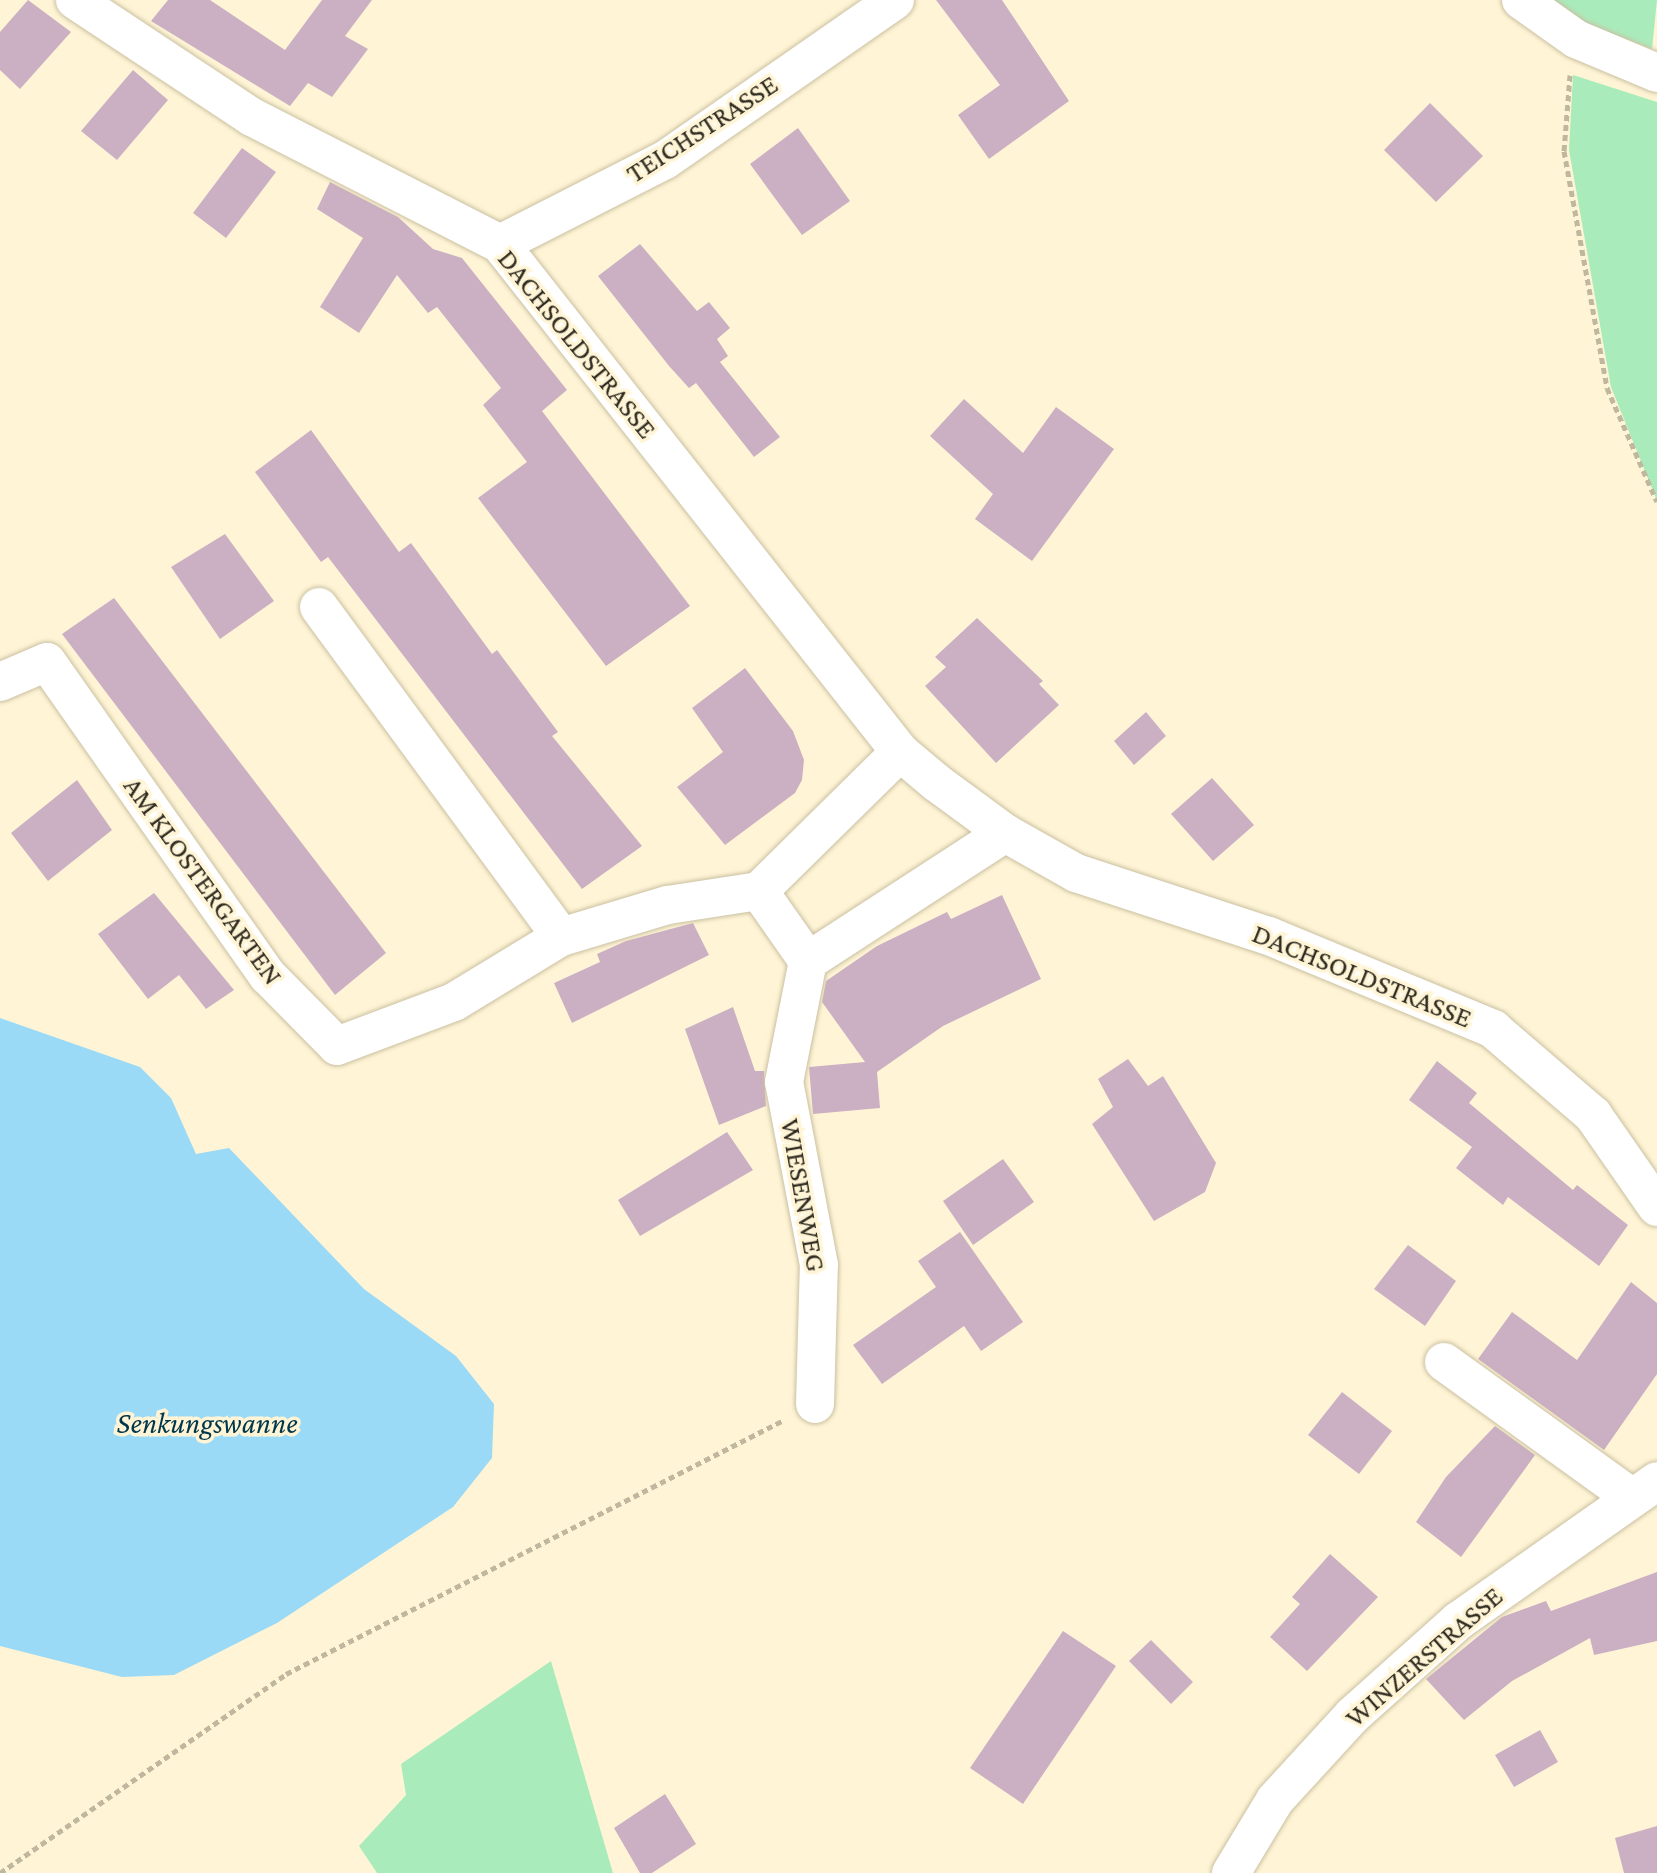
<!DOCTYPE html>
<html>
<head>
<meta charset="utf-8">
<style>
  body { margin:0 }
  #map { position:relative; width:1657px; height:1873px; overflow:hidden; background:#fff5d6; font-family:"Crimson Pro",serif }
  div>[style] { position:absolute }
  .green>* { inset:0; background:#aaebbb }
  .water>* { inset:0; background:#9bdaf6 }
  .building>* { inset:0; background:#cbafc3 }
  .path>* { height:5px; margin-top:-2.5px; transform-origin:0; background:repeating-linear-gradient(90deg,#bfb79e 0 6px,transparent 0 10px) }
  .roads { filter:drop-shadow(0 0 2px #cac0a2) drop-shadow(0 0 2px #cac0a2) }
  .minor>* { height:38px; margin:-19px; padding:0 19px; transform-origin:19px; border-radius:19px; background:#fff }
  span { translate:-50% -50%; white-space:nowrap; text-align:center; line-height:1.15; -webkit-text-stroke:7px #fff5d6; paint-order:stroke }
  .street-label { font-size:28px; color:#2f2b20 }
  .water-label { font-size:30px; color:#00374a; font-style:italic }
</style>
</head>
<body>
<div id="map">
  <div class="green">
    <i style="clip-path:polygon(1551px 0,1657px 0,1652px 49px,1577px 20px)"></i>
    <i style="clip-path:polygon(1573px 75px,1657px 102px,1657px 501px,1611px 387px,1569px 150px)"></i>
    <i style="clip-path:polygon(551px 1661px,613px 1873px,377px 1873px,359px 1846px,406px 1795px,401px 1764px)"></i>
  </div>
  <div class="water">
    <i style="clip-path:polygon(0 1018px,140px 1067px,171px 1098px,196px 1154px,229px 1148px,364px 1289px,456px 1356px,494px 1404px,492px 1458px,453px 1507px,277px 1623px,174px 1675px,122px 1677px,0 1646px)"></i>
  </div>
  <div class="building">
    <i style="clip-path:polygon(28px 0,71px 32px,20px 89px,0 70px,0 32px)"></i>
    <i style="clip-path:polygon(168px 0,210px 0,285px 50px,322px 0,372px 0,345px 36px,368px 49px,332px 97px,308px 83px,290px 106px,151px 21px)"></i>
    <i style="clip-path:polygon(936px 0,1002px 0,1069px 101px,989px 159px,958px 115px,1000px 85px)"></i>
    <i style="clip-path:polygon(133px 70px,168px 100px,117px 160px,81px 131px)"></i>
    <i style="clip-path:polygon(1430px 103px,1483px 156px,1436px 202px,1384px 150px)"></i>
    <i style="clip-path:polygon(798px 128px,850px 201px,802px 235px,750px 164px)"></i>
    <i style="clip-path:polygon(242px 148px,276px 172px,226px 238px,193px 213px)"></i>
    <i style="clip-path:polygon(330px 182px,398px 217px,433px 249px,462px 258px,567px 390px,542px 411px,690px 606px,606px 666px,478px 498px,527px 462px,483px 405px,501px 388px,437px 307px,428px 313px,397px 275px,359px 333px,320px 307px,363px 238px,317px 209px)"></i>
    <i style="clip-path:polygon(640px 244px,697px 311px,709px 302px,730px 328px,717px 339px,728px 356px,720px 362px,780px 437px,754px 457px,696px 383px,689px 388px,669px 366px,598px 276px)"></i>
    <i style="clip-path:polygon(964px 399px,1023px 453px,1056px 407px,1114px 449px,1032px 561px,975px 519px,993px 494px,930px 436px)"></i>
    <i style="clip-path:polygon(311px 430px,399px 552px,411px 543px,492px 654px,497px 650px,558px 732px,552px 736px,642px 846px,582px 889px,328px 557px,321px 562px,255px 472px)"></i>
    <i style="clip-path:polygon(225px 534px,274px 601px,220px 639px,171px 567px)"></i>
    <i style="clip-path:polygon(114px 598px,386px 953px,335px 995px,62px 634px)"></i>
    <i style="clip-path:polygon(977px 618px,1043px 681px,1039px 684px,1059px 705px,996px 763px,925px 686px,946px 667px,935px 657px)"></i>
    <i style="clip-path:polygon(745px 668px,793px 731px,804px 760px,802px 780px,795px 793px,725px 845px,677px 787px,723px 752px,692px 708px)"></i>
    <i style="clip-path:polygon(1146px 712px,1166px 736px,1134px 765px,1114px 741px)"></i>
    <i style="clip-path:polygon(1212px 778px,1254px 825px,1213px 861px,1171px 814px)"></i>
    <i style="clip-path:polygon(77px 780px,112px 830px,48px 881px,11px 833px)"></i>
    <i style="clip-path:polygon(154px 893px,234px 990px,206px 1009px,179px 975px,148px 999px,98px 934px)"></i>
    <i style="clip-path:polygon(1002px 895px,1041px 979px,943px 1026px,877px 1072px,880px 1108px,813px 1114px,809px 1067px,865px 1062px,822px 1002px,826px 981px,877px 946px,947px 912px,951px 919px)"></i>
    <i style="clip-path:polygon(693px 923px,709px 955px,572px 1023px,554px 983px,600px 962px,597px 954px,626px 941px)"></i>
    <i style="clip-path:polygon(733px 1007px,755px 1071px,764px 1071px,766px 1106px,719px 1125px,685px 1029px)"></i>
    <i style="clip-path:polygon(1128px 1059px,1148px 1086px,1163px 1076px,1216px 1163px,1205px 1192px,1154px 1221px,1092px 1124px,1113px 1107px,1098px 1079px)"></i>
    <i style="clip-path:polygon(1437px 1061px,1477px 1093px,1469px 1103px,1573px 1190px,1577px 1185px,1628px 1225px,1599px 1266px,1508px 1197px,1503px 1205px,1456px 1168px,1472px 1147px,1409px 1100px)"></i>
    <i style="clip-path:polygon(727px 1132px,753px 1170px,640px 1236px,618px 1200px)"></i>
    <i style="clip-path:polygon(1003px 1159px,1034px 1202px,973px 1245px,943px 1201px)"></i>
    <i style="clip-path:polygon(960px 1232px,1023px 1322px,981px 1351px,964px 1326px,882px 1384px,853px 1345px,936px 1287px,918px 1261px)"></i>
    <i style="clip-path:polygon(1408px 1245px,1456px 1281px,1425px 1326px,1374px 1289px)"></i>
    <i style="clip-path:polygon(1631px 1282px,1657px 1303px,1657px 1374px,1604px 1450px,1478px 1359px,1512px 1312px,1577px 1360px)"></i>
    <i style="clip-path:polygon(1342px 1392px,1392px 1431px,1359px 1474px,1308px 1435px)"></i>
    <i style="clip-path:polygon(1495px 1426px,1535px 1455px,1461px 1557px,1416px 1522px,1446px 1477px)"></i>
    <i style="clip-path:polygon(1330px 1554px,1378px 1597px,1307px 1671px,1270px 1637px,1300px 1604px,1292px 1597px)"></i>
    <i style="clip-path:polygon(1657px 1572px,1657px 1641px,1594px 1655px,1590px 1638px,1512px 1681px,1464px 1720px,1426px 1679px,1502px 1617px,1546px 1601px,1551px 1611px)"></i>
    <i style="clip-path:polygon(1063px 1631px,1116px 1666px,1023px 1804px,970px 1768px)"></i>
    <i style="clip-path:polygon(1151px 1640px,1193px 1682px,1171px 1704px,1129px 1661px)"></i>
    <i style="clip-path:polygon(1540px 1730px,1558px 1762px,1514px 1787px,1495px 1755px)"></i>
    <i style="clip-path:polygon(665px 1794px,696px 1844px,652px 1873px,640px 1873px,614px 1828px)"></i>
    <i style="clip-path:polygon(1657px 1826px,1657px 1873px,1624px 1873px,1615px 1838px)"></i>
  </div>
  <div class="path">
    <i style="left:1570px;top:75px;width:76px;rotate:94.5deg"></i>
    <i style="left:1564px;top:151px;width:241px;rotate:79.7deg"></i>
    <i style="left:1607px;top:388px;width:124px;rotate:66.3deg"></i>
    <i style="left:0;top:1873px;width:348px;rotate:-34.8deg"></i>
    <i style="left:286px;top:1674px;width:557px;rotate:-27.03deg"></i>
  </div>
  <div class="roads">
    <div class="minor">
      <i style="left:75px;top:0;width:212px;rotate:33.5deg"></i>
      <i style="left:252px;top:117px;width:279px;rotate:27.1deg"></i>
      <i style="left:500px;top:244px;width:647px;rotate:51.78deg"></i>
      <i style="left:900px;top:752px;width:48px;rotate:40deg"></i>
      <i style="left:937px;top:783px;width:84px;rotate:36.3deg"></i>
      <i style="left:1005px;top:833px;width:81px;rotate:29.4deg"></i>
      <i style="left:1076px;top:873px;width:203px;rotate:18.1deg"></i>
      <i style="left:1269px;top:936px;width:243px;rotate:22.5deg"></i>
      <i style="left:1493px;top:1029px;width:132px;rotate:40.7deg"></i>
      <i style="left:1593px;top:1115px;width:112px;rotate:55.2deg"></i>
      <i style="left:1521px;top:0;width:67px;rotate:35.3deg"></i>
      <i style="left:1576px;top:39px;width:88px;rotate:22.8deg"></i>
      <i style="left:500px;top:244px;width:185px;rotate:-27deg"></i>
      <i style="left:665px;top:160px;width:280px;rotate:-34.8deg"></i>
      <i style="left:319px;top:607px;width:409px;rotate:53.7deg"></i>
      <i style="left:0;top:682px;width:51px;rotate:-23.1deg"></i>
      <i style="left:47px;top:662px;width:384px;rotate:54.9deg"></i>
      <i style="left:268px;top:976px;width:98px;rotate:45.4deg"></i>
      <i style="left:337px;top:1046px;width:125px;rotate:-20.6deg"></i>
      <i style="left:454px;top:1002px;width:125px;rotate:-31.3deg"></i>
      <i style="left:561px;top:937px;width:112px;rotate:-16.7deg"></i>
      <i style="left:668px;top:905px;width:92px;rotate:-8.7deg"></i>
      <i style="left:808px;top:961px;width:235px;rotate:-33deg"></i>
      <i style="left:1444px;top:1362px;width:229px;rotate:35.8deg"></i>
      <i style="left:815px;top:1404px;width:139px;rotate:-88.4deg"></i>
      <i style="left:819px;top:1265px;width:186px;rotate:-100.8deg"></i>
      <i style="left:784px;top:1082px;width:123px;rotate:-78.8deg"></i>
      <i style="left:808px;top:961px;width:85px;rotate:-125deg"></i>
      <i style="left:759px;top:891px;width:198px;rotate:-44.6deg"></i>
      <i style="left:1231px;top:1873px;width:85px;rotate:-58.9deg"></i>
      <i style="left:1275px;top:1800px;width:115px;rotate:-47.5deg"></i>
      <i style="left:1353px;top:1715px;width:141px;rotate:-41.8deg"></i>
      <i style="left:1458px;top:1621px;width:243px;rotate:-35.1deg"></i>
    </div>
  </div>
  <div class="street-label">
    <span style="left:702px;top:129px;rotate:-33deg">TEICHSTRASSE</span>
    <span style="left:577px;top:344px;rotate:51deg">DACHSOLDSTRASSE</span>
    <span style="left:203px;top:881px;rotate:54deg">AM KLOSTERGARTEN</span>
    <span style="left:1362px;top:976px;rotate:22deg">DACHSOLDSTRASSE</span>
    <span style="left:803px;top:1195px;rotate:80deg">WIESENWEG</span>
    <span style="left:1424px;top:1657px;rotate:-41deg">WINZERSTRASSE</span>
  </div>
  <div class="water-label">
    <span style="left:207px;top:1423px">Senkungswanne</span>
  </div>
</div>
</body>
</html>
